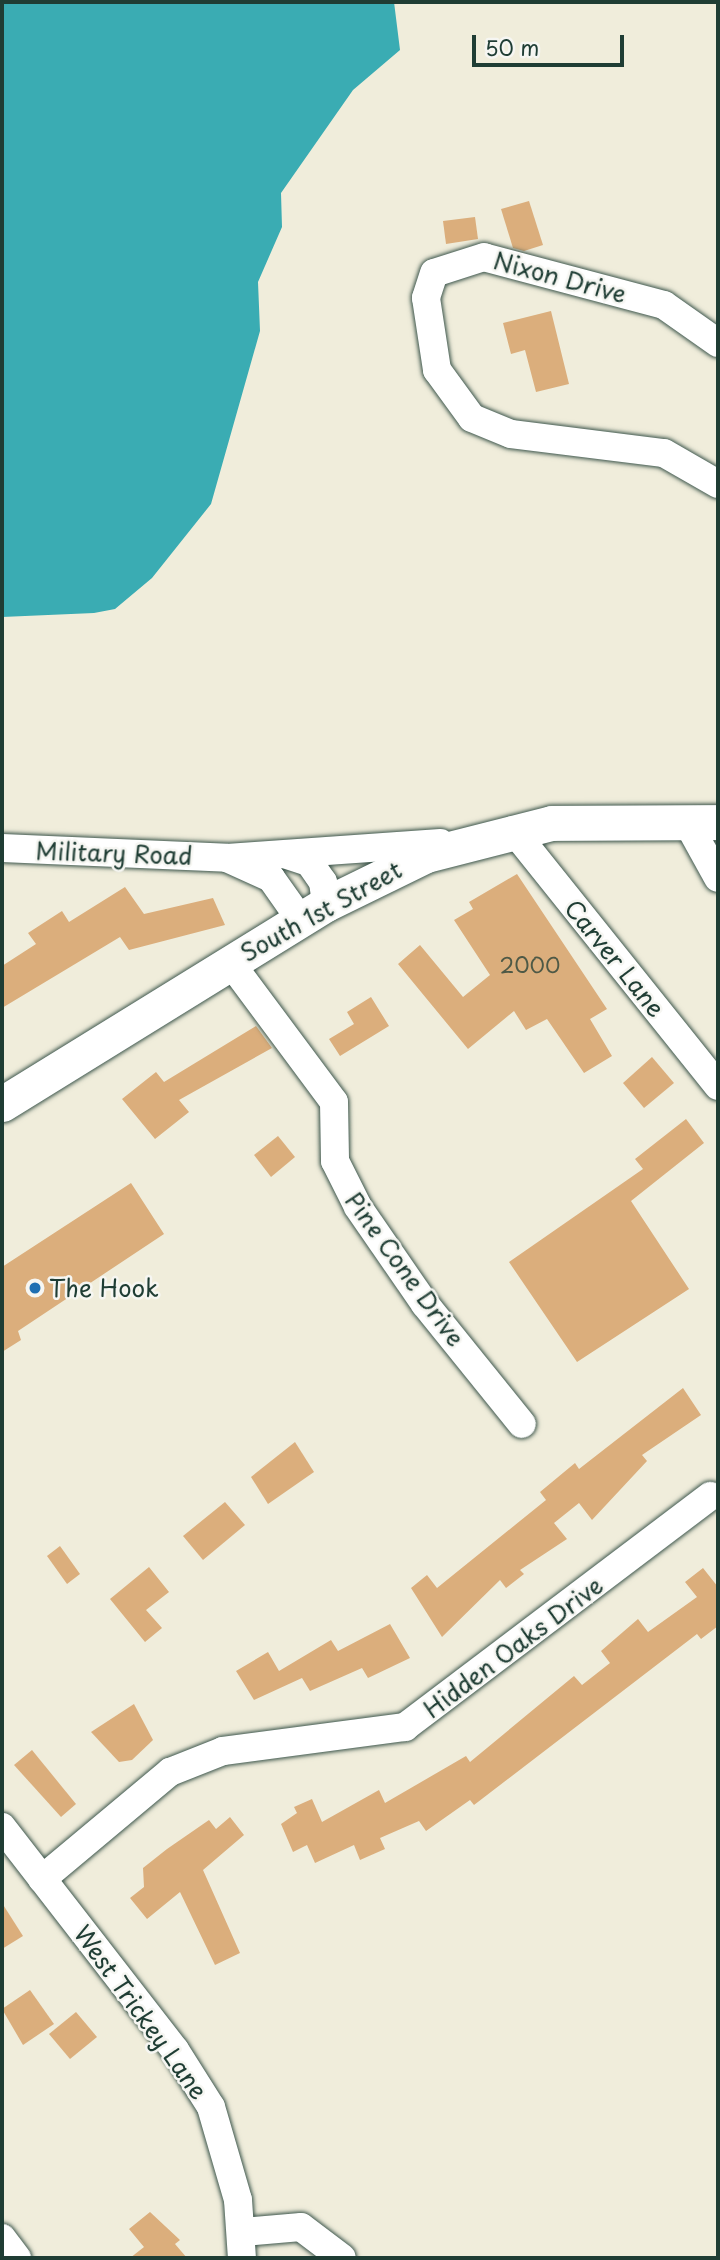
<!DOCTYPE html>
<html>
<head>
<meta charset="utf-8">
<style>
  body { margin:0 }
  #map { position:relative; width:720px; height:2260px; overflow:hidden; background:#f0eddb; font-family:"Playpen Sans",sans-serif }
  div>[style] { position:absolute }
  .water>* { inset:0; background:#3aacb3 }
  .building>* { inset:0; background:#dbae7c }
  .roads { filter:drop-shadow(0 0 2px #3e574d) drop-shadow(0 0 2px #3e574d) }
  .minor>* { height:28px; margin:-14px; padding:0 14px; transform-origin:14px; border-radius:14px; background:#fff }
  .major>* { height:35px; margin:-17.5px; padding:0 17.5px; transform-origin:17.5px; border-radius:17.5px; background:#fff }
  .dots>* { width:19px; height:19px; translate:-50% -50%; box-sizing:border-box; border:4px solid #f6f6f2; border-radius:50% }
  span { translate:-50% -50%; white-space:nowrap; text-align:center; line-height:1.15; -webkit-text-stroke:5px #f6f6f2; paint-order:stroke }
  .number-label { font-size:21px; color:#4e5946 }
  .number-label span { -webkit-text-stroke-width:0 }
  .street-label { font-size:24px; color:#1f3d34 }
  .poi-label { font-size:24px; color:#1f3d34 }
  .left { translate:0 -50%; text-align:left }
  .frame { position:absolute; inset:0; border:4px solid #1f3d34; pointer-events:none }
  .scale { position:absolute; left:472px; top:35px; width:152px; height:32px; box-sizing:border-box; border:4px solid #1f3d34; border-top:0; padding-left:9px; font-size:21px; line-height:24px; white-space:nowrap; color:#1f3d34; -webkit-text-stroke:5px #f6f6f2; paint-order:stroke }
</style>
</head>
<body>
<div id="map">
  <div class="water">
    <i style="clip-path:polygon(2px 2px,394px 2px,400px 50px,353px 90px,281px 193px,282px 227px,258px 282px,260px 331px,211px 504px,152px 578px,115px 609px,94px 613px,2px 617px)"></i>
  </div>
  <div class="building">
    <i style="clip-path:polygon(529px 201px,543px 245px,524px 251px,513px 248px,501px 209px)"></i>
    <i style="clip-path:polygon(475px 217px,478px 239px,446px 244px,443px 221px)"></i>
    <i style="clip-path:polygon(551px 311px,569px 384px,536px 392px,525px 350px,511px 354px,503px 323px)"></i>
    <i style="clip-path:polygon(517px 874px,607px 1009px,590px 1019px,612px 1056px,584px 1073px,547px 1019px,526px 1030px,514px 1011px,468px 1049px,398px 964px,420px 945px,463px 997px,490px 975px,454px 920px,473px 909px,469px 902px)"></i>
    <i style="clip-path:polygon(125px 887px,144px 914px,213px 898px,225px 925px,129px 950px,120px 937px,2px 1008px,2px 966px,36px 944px,28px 933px,62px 911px,69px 922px)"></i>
    <i style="clip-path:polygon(371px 997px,389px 1026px,340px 1056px,329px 1039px,354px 1024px,347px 1012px)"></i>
    <i style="clip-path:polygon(256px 1026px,272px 1048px,179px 1100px,189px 1112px,155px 1139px,122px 1099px,156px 1072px,164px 1082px)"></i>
    <i style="clip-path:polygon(652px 1057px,674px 1083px,644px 1108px,623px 1083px)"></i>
    <i style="clip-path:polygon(686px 1119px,704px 1143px,631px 1201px,689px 1289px,577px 1362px,509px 1262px,643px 1169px,635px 1159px)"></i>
    <i style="clip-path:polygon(278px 1136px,295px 1157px,271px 1177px,254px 1155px)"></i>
    <i style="clip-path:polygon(131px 1183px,164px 1234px,18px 1331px,21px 1340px,2px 1352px,2px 1267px)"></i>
    <i style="clip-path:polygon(683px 1388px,701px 1415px,642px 1455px,647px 1461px,592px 1520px,579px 1503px,554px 1523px,567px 1539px,520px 1570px,524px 1574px,506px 1588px,500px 1580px,442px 1637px,411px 1588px,427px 1575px,437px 1588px,546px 1500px,540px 1492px,575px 1463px,579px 1469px)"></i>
    <i style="clip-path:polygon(295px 1442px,314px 1472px,268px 1504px,251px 1477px)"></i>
    <i style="clip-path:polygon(225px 1502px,245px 1525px,203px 1560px,183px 1536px)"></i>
    <i style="clip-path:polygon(60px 1546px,80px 1574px,67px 1584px,47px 1556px)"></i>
    <i style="clip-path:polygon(149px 1567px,169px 1592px,146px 1610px,162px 1628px,145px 1642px,110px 1599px)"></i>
    <i style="clip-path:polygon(703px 1568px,718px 1587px,718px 1626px,701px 1639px,697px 1634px,474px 1805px,470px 1800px,426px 1831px,419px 1821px,380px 1838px,385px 1849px,360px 1860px,354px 1845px,315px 1863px,307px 1845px,293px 1852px,281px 1824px,297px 1813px,294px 1807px,312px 1799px,322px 1822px,379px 1790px,385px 1803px,466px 1756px,470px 1762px,574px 1676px,582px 1685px,610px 1663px,601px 1651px,638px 1619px,648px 1632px,697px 1597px,685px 1582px)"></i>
    <i style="clip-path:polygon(390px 1624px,410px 1658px,368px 1678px,362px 1668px,310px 1691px,302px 1678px,254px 1700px,236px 1671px,268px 1652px,279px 1671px,331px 1640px,338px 1651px)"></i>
    <i style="clip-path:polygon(134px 1704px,153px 1740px,132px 1760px,119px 1762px,91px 1732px)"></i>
    <i style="clip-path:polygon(32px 1750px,76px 1804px,61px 1817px,14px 1765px)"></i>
    <i style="clip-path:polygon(230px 1817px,244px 1835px,203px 1870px,240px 1953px,215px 1965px,180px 1892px,147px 1919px,130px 1898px,144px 1887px,143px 1868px,167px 1849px,209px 1820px,216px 1829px)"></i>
    <i style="clip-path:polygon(2px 1903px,23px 1936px,2px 1949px)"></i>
    <i style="clip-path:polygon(30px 1990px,54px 2024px,23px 2045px,2px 2009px)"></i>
    <i style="clip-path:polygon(76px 2012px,97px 2037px,70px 2059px,49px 2034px)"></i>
    <i style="clip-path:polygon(150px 2212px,180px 2240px,175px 2244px,187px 2258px,130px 2258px,144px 2247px,129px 2229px)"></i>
  </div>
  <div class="roads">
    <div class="minor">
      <i style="left:718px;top:343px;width:66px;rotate:-144.9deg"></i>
      <i style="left:664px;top:305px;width:186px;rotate:-165.1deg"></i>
      <i style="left:484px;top:257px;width:52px;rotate:162.3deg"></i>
      <i style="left:434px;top:273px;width:26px;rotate:108deg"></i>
      <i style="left:426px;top:298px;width:73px;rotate:81.3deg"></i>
      <i style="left:437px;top:370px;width:59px;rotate:53.9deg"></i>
      <i style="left:472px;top:418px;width:42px;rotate:22.3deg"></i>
      <i style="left:511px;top:434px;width:154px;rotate:7.1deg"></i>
      <i style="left:664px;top:453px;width:62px;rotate:29.9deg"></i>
      <i style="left:686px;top:820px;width:66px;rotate:61.1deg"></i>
      <i style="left:513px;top:830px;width:328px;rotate:51.3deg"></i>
      <i style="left:2px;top:848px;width:225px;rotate:2.5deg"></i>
      <i style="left:227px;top:858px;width:214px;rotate:-4deg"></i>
      <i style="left:287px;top:855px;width:23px;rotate:18deg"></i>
      <i style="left:309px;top:862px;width:24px;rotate:55deg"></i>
      <i style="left:323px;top:882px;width:22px;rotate:82deg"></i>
      <i style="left:229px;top:859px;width:46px;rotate:24.3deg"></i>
      <i style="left:271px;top:878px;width:50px;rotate:54.7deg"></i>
      <i style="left:230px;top:962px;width:174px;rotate:53.4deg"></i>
      <i style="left:334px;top:1102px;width:59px;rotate:89deg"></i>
      <i style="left:335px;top:1161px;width:51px;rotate:63.4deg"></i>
      <i style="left:358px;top:1207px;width:118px;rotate:55.4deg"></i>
      <i style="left:425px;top:1304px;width:154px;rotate:51.1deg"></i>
      <i style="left:2px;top:1827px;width:282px;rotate:52.2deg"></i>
      <i style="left:175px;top:2050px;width:67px;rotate:57.7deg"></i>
      <i style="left:211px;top:2107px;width:97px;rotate:73.8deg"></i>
      <i style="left:238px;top:2200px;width:58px;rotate:86.1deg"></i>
      <i style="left:42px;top:1879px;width:167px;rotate:-39.9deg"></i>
      <i style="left:170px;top:1772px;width:57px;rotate:-21.6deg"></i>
      <i style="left:223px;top:1751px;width:184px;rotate:-7.5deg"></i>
      <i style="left:405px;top:1727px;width:383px;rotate:-37.1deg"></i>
      <i style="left:243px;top:2232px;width:58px;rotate:-4.9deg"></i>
      <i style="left:301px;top:2227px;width:51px;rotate:37.1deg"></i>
      <i style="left:2px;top:2238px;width:25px;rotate:53deg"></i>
    </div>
    <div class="major">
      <i style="left:2px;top:1104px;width:381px;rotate:-31.7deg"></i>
      <i style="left:326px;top:904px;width:111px;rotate:-26.1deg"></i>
      <i style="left:426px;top:855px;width:130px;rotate:-14.3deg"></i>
      <i style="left:552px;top:823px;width:166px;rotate:-0.3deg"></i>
    </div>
  </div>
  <div class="dots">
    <i style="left:35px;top:1288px;background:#1f6fb2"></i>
  </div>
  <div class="number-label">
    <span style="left:530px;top:964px">2000</span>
  </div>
  <div class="street-label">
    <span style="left:560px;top:277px;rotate:15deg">Nixon Drive</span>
    <span style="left:114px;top:853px;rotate:2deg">Military Road</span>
    <span style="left:321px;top:911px;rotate:-29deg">South 1st Street</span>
    <span style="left:615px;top:958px;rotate:51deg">Carver Lane</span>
    <span style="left:405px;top:1269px;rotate:54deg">Pine Cone Drive</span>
    <span style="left:513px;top:1647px;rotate:-37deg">Hidden Oaks Drive</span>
    <span style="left:141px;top:2012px;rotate:54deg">West Trickey Lane</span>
  </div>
  <div class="poi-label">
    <span class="left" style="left:49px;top:1288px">The Hook</span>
  </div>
  <div class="frame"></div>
  <div class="scale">50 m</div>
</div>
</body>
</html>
